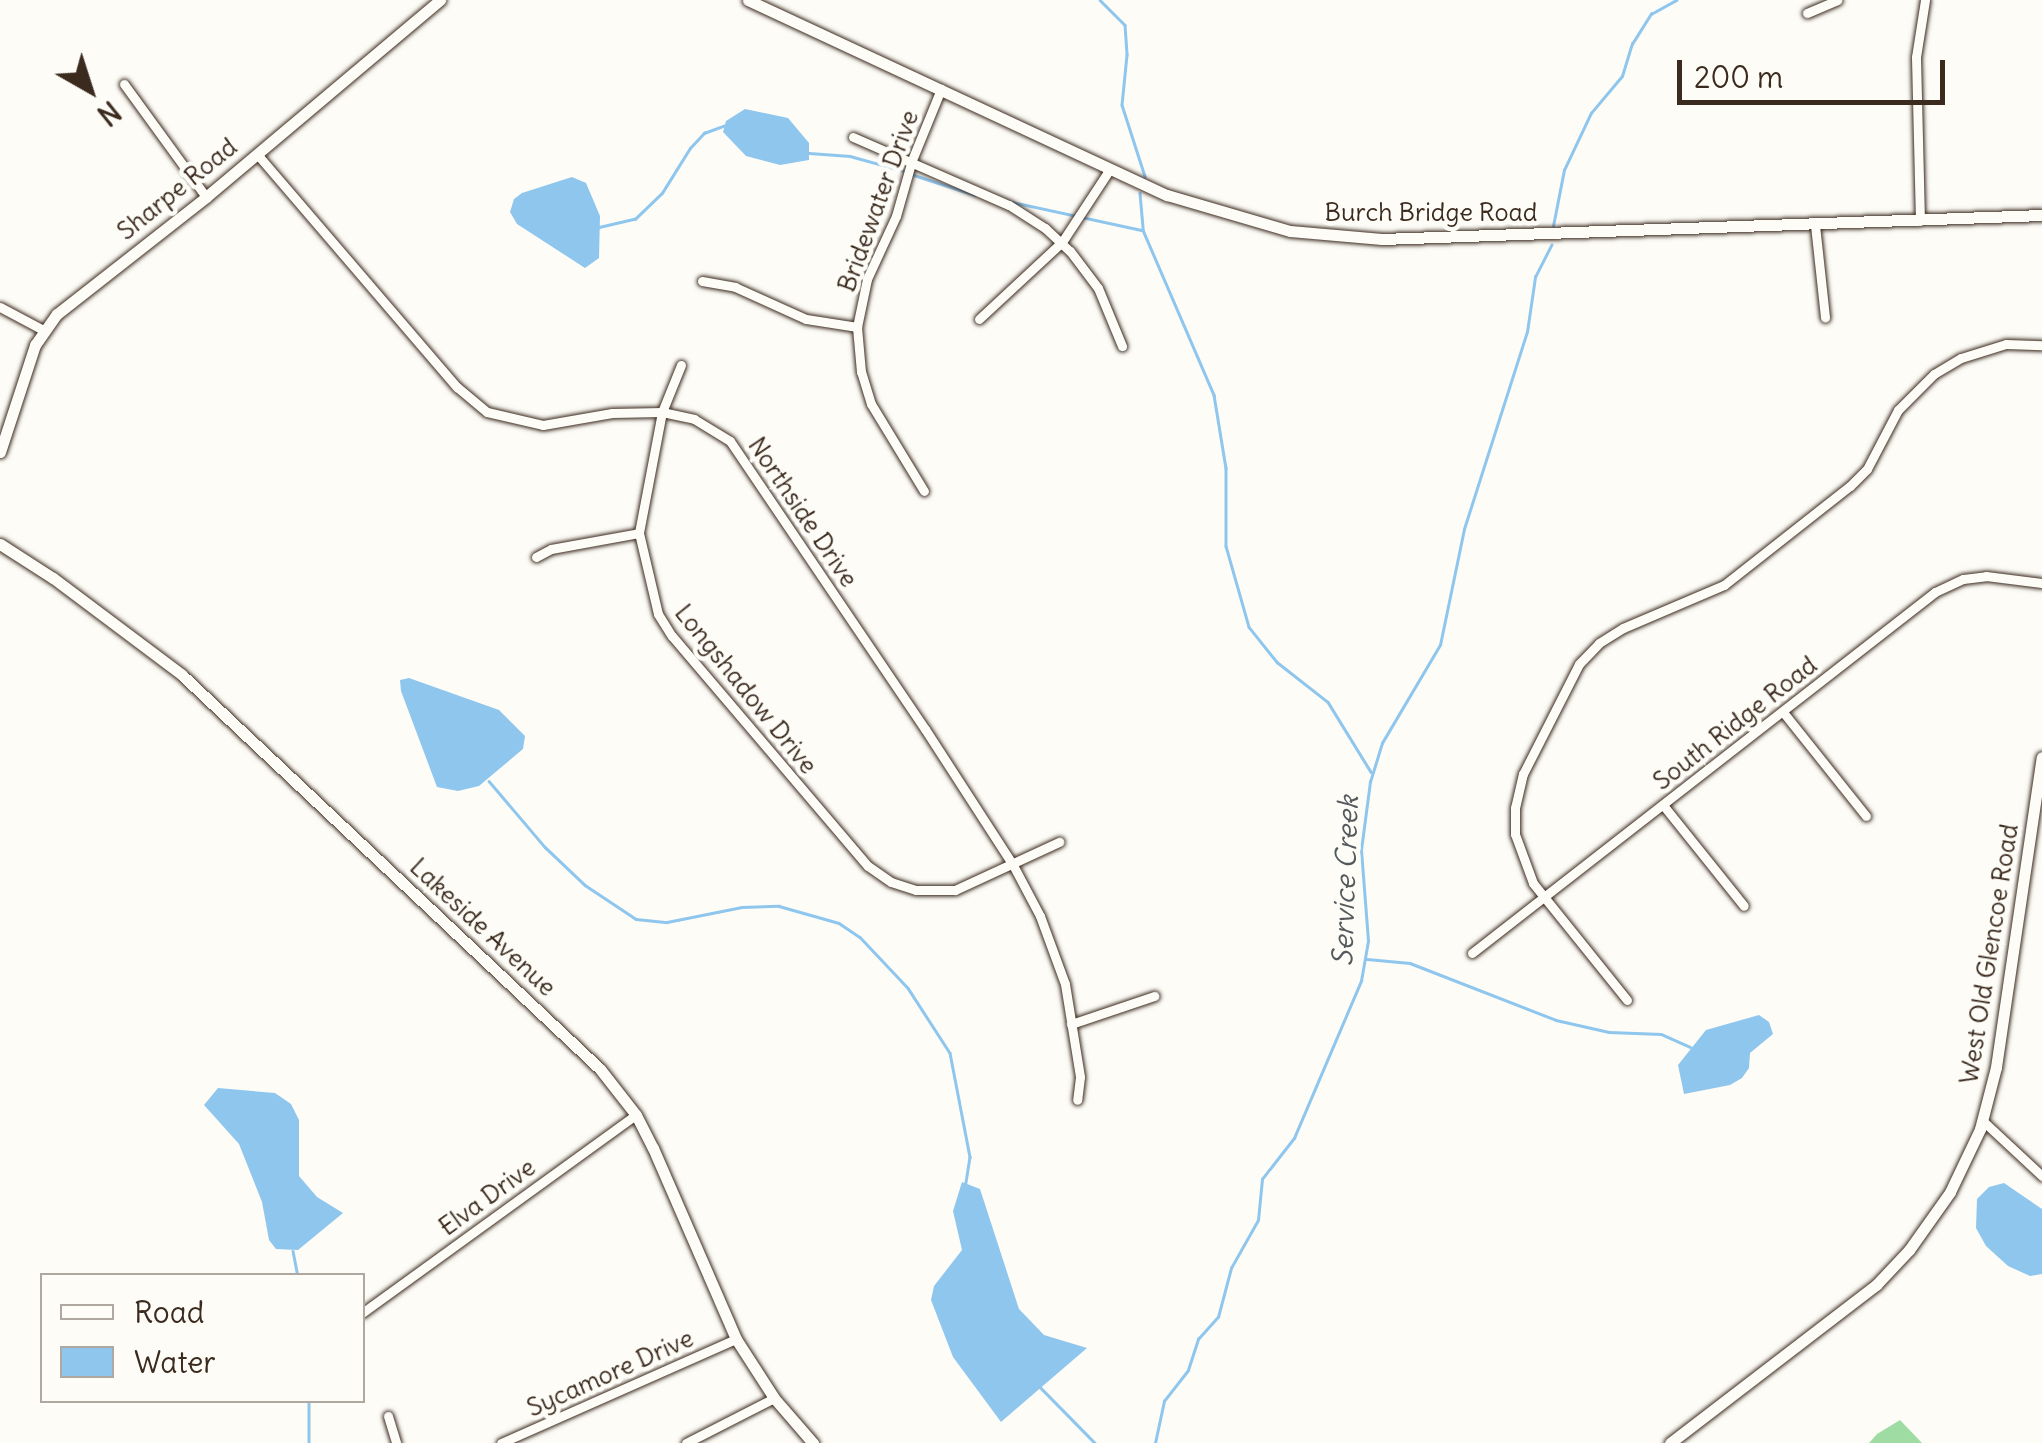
<!DOCTYPE html>
<html>
<head>
<meta charset="utf-8">
<style>
  body { margin:0 }
  #map { position:relative; width:2042px; height:1443px; overflow:hidden; background:#fdfcf7; font-family:Delius,sans-serif }
  div>[style] { position:absolute }
  .green>* { inset:0; background:#9fdca4 }
  .water>* { inset:0; background:#8fc6ed }
  .stream>* { height:2.5px; margin:-1.25px; padding:0 1.25px; transform-origin:1.25px; border-radius:1.25px; background:#8fc6ed }
  .roads { filter:drop-shadow(0 0 2px #3b2a1e) drop-shadow(0 0 2px #3b2a1e) }
  .minor>* { height:9px; margin:-4.5px; padding:0 4.5px; transform-origin:4.5px; border-radius:4.5px; background:#fdfcf7 }
  .tertiary>* { height:11px; margin:-5.5px; padding:0 5.5px; transform-origin:5.5px; border-radius:5.5px; background:#fdfcf7 }
  span { translate:-50% -50%; white-space:nowrap; text-align:center; line-height:1.15; -webkit-text-stroke:9px #fdfcf7; paint-order:stroke }
  .street-label { font-size:25px; color:#3b2a1e }
  .water-label { font-size:28px; color:#54595c; font-style:italic }
  .legend { position:absolute; left:40px; top:1273px; width:325px; height:130px; box-sizing:border-box; background:#fdfcf7; border:2px solid #afa8a0; margin:0; padding:12px 18px; list-style:none; font-size:30px; color:#3b2a1e }
  .legend li { display:flex; align-items:center; gap:20px; height:50px }
  .legend b { width:50px; border:2px solid #afa8a0 }
  .north { position:absolute; left:40px; top:40px; width:100px; height:100px; -webkit-text-stroke:8px #fdfcf7; paint-order:stroke; rotate:141deg; font-size:28px; font-weight:700; line-height:40px; text-align:center; color:#3b2a1e }
  .north::after { content:''; display:block; margin:auto; width:35px; height:45px; background:#3b2a1e; clip-path:polygon(50% 0,100% 100%,50% 72%,0 100%) }
  .scale { position:absolute; left:1677px; top:60px; width:268px; height:45px; box-sizing:border-box; border:5px solid #3b2a1e; border-top:0; padding-left:12px; font-size:30px; line-height:35px; white-space:nowrap; color:#3b2a1e; -webkit-text-stroke:8px #fdfcf7; paint-order:stroke }
</style>
</head>
<body>
<div id="map">
  <div class="green">
    <i style="clip-path:polygon(1900px 1420px,1922px 1443px,1869px 1443px,1877px 1434px)"></i>
  </div>
  <div class="water">
    <i style="clip-path:polygon(745px 109px,788px 118px,809px 143px,809px 160px,780px 165px,746px 156px,723px 132px,726px 121px)"></i>
    <i style="clip-path:polygon(572px 177px,586px 183px,600px 216px,599px 258px,585px 268px,517px 224px,510px 212px,514px 199px,522px 193px)"></i>
    <i style="clip-path:polygon(409px 678px,499px 710px,525px 736px,523px 749px,479px 786px,458px 791px,437px 787px,401px 691px,400px 680px)"></i>
    <i style="clip-path:polygon(1759px 1015px,1769px 1022px,1773px 1034px,1750px 1053px,1749px 1068px,1742px 1078px,1730px 1085px,1684px 1094px,1678px 1065px,1706px 1030px)"></i>
    <i style="clip-path:polygon(218px 1088px,275px 1093px,291px 1104px,299px 1120px,299px 1176px,317px 1197px,343px 1213px,298px 1250px,276px 1249px,269px 1240px,262px 1202px,239px 1144px,204px 1105px)"></i>
    <i style="clip-path:polygon(962px 1182px,980px 1189px,1019px 1309px,1044px 1335px,1087px 1348px,1001px 1422px,953px 1357px,931px 1300px,934px 1286px,962px 1250px,953px 1211px)"></i>
    <i style="clip-path:polygon(2004px 1183px,2042px 1209px,2042px 1274px,2030px 1276px,2008px 1266px,1986px 1246px,1976px 1228px,1977px 1199px,1989px 1187px)"></i>
  </div>
  <div class="stream">
    <i style="left:1100px;top:0;width:35px;rotate:45deg"></i>
    <i style="left:1125px;top:25px;width:30px;rotate:86deg"></i>
    <i style="left:1127px;top:55px;width:50px;rotate:95.7deg"></i>
    <i style="left:1122px;top:105px;width:75px;rotate:72.1deg"></i>
    <i style="left:809px;top:153px;width:41px;rotate:4.2deg"></i>
    <i style="left:850px;top:156px;width:56px;rotate:15.5deg"></i>
    <i style="left:911px;top:174px;width:67px;rotate:18.2deg"></i>
    <i style="left:1140px;top:193px;width:37px;rotate:85deg"></i>
    <i style="left:1143px;top:230px;width:180px;rotate:66.7deg"></i>
    <i style="left:1214px;top:395px;width:74px;rotate:80.7deg"></i>
    <i style="left:1226px;top:468px;width:78px;rotate:90deg"></i>
    <i style="left:1226px;top:546px;width:84px;rotate:74.1deg"></i>
    <i style="left:1249px;top:627px;width:45px;rotate:51.3deg"></i>
    <i style="left:1277px;top:662px;width:65px;rotate:38.1deg"></i>
    <i style="left:1328px;top:702px;width:82px;rotate:58.4deg"></i>
    <i style="left:1012px;top:202px;width:132px;rotate:12.2deg"></i>
    <i style="left:1553px;top:226px;width:57px;rotate:-78.9deg"></i>
    <i style="left:1564px;top:170px;width:63px;rotate:-64.7deg"></i>
    <i style="left:1591px;top:113px;width:48px;rotate:-50deg"></i>
    <i style="left:1622px;top:76px;width:34px;rotate:-73deg"></i>
    <i style="left:1632px;top:44px;width:36px;rotate:-58deg"></i>
    <i style="left:1651px;top:14px;width:29px;rotate:-29deg"></i>
    <i style="left:599px;top:227px;width:37px;rotate:-13deg"></i>
    <i style="left:635px;top:219px;width:37px;rotate:-44deg"></i>
    <i style="left:662px;top:193px;width:53px;rotate:-58.1deg"></i>
    <i style="left:690px;top:148px;width:21px;rotate:-47deg"></i>
    <i style="left:704px;top:133px;width:23px;rotate:-20deg"></i>
    <i style="left:489px;top:781px;width:87px;rotate:49.7deg"></i>
    <i style="left:545px;top:847px;width:55px;rotate:43.5deg"></i>
    <i style="left:585px;top:885px;width:61px;rotate:33.7deg"></i>
    <i style="left:636px;top:919px;width:31px;rotate:6deg"></i>
    <i style="left:667px;top:922px;width:76px;rotate:-11.3deg"></i>
    <i style="left:742px;top:907px;width:37px;rotate:-2deg"></i>
    <i style="left:779px;top:906px;width:62px;rotate:15.8deg"></i>
    <i style="left:839px;top:923px;width:25px;rotate:34deg"></i>
    <i style="left:860px;top:937px;width:70px;rotate:46.7deg"></i>
    <i style="left:908px;top:988px;width:77px;rotate:57.1deg"></i>
    <i style="left:950px;top:1053px;width:106px;rotate:79.1deg"></i>
    <i style="left:970px;top:1157px;width:26px;rotate:99deg"></i>
    <i style="left:1367px;top:959px;width:43px;rotate:5.3deg"></i>
    <i style="left:1410px;top:963px;width:157px;rotate:21.3deg"></i>
    <i style="left:1556px;top:1020px;width:54px;rotate:12.8deg"></i>
    <i style="left:1609px;top:1032px;width:52px;rotate:2.2deg"></i>
    <i style="left:1661px;top:1034px;width:32px;rotate:24deg"></i>
    <i style="left:293px;top:1251px;width:25px;rotate:79deg"></i>
    <i style="left:1040px;top:1387px;width:78px;rotate:45.5deg"></i>
    <i style="left:309px;top:1400px;width:43px;rotate:90deg"></i>
    <i style="left:1155px;top:1443px;width:43px;rotate:-77.9deg"></i>
    <i style="left:1164px;top:1401px;width:39px;rotate:-52deg"></i>
    <i style="left:1188px;top:1370px;width:33px;rotate:-72deg"></i>
    <i style="left:1198px;top:1339px;width:30px;rotate:-48deg"></i>
    <i style="left:1218px;top:1317px;width:51px;rotate:-75.1deg"></i>
    <i style="left:1231px;top:1268px;width:55px;rotate:-60.6deg"></i>
    <i style="left:1258px;top:1220px;width:41px;rotate:-84.4deg"></i>
    <i style="left:1262px;top:1179px;width:52px;rotate:-52deg"></i>
    <i style="left:1294px;top:1138px;width:171px;rotate:-66.9deg"></i>
    <i style="left:1361px;top:981px;width:41px;rotate:-80.1deg"></i>
    <i style="left:1368px;top:941px;width:91px;rotate:-94.4deg"></i>
    <i style="left:1361px;top:850px;width:69px;rotate:-82.5deg"></i>
    <i style="left:1370px;top:782px;width:41px;rotate:-72.9deg"></i>
    <i style="left:1382px;top:743px;width:114px;rotate:-59.4deg"></i>
    <i style="left:1440px;top:645px;width:118px;rotate:-78.3deg"></i>
    <i style="left:1464px;top:529px;width:207px;rotate:-72.3deg"></i>
    <i style="left:1527px;top:332px;width:56px;rotate:-81.7deg"></i>
    <i style="left:1535px;top:277px;width:36px;rotate:-63deg"></i>
  </div>
  <div class="roads">
    <div class="minor">
      <i style="left:1807px;top:13px;width:33px;rotate:-23deg"></i>
      <i style="left:124px;top:84px;width:140px;rotate:54deg"></i>
      <i style="left:853px;top:137px;width:170px;rotate:23.6deg"></i>
      <i style="left:1009px;top:205px;width:43px;rotate:32.6deg"></i>
      <i style="left:1045px;top:228px;width:34px;rotate:43deg"></i>
      <i style="left:1070px;top:251px;width:46px;rotate:52.9deg"></i>
      <i style="left:1098px;top:288px;width:63px;rotate:67.5deg"></i>
      <i style="left:257px;top:154px;width:307px;rotate:49.4deg"></i>
      <i style="left:457px;top:387px;width:39px;rotate:40deg"></i>
      <i style="left:487px;top:412px;width:57px;rotate:13.1deg"></i>
      <i style="left:543px;top:425px;width:70px;rotate:-9.9deg"></i>
      <i style="left:612px;top:413px;width:50px;rotate:-1.1deg"></i>
      <i style="left:662px;top:412px;width:33px;rotate:12deg"></i>
      <i style="left:694px;top:419px;width:42px;rotate:31.4deg"></i>
      <i style="left:730px;top:441px;width:348px;rotate:55.9deg"></i>
      <i style="left:925px;top:729px;width:162px;rotate:57.1deg"></i>
      <i style="left:1013px;top:865px;width:58px;rotate:62.1deg"></i>
      <i style="left:1040px;top:916px;width:72px;rotate:69.8deg"></i>
      <i style="left:1065px;top:984px;width:94px;rotate:80.8deg"></i>
      <i style="left:1080px;top:1077px;width:23px;rotate:97deg"></i>
      <i style="left:1920px;top:221px;width:164px;rotate:-91.4deg"></i>
      <i style="left:1916px;top:57px;width:58px;rotate:-81deg"></i>
      <i style="left:1815px;top:225px;width:93px;rotate:83.8deg"></i>
      <i style="left:702px;top:281px;width:34px;rotate:10deg"></i>
      <i style="left:735px;top:287px;width:78px;rotate:24.3deg"></i>
      <i style="left:806px;top:319px;width:52px;rotate:8.9deg"></i>
      <i style="left:0;top:307px;width:49px;rotate:28.1deg"></i>
      <i style="left:979px;top:319px;width:113px;rotate:-42.9deg"></i>
      <i style="left:1062px;top:242px;width:87px;rotate:-56.7deg"></i>
      <i style="left:681px;top:365px;width:51px;rotate:112deg"></i>
      <i style="left:662px;top:412px;width:123px;rotate:100.8deg"></i>
      <i style="left:639px;top:533px;width:83px;rotate:76.8deg"></i>
      <i style="left:658px;top:614px;width:26px;rotate:58deg"></i>
      <i style="left:672px;top:636px;width:302px;rotate:49.6deg"></i>
      <i style="left:868px;top:866px;width:28px;rotate:35deg"></i>
      <i style="left:891px;top:882px;width:26px;rotate:18deg"></i>
      <i style="left:916px;top:890px;width:39px"></i>
      <i style="left:955px;top:890px;width:115px;rotate:-24.8deg"></i>
      <i style="left:924px;top:491px;width:102px;rotate:-121.3deg"></i>
      <i style="left:871px;top:404px;width:34px;rotate:-107deg"></i>
      <i style="left:861px;top:372px;width:45px;rotate:-95.1deg"></i>
      <i style="left:857px;top:327px;width:49px;rotate:-78.2deg"></i>
      <i style="left:867px;top:279px;width:69px;rotate:-65.3deg"></i>
      <i style="left:896px;top:216px;width:58px;rotate:-74.1deg"></i>
      <i style="left:912px;top:160px;width:77px;rotate:-67.8deg"></i>
      <i style="left:536px;top:557px;width:17px;rotate:-28deg"></i>
      <i style="left:551px;top:549px;width:89px;rotate:-10.3deg"></i>
      <i style="left:1783px;top:712px;width:133px;rotate:51.4deg"></i>
      <i style="left:1663px;top:805px;width:129px;rotate:51.3deg"></i>
      <i style="left:1472px;top:953px;width:587px;rotate:-37.94deg"></i>
      <i style="left:1935px;top:592px;width:31px;rotate:-25deg"></i>
      <i style="left:1963px;top:579px;width:23px;rotate:-7deg"></i>
      <i style="left:1986px;top:576px;width:56px;rotate:7.1deg"></i>
      <i style="left:1627px;top:1000px;width:150px;rotate:-128.8deg"></i>
      <i style="left:1533px;top:883px;width:52px;rotate:-110.2deg"></i>
      <i style="left:1515px;top:834px;width:26px;rotate:-90deg"></i>
      <i style="left:1515px;top:808px;width:35px;rotate:-77deg"></i>
      <i style="left:1523px;top:774px;width:123px;rotate:-63deg"></i>
      <i style="left:1579px;top:664px;width:29px;rotate:-46deg"></i>
      <i style="left:1599px;top:643px;width:28px;rotate:-32deg"></i>
      <i style="left:1623px;top:628px;width:110px;rotate:-23.1deg"></i>
      <i style="left:1724px;top:585px;width:160px;rotate:-38.2deg"></i>
      <i style="left:1850px;top:486px;width:24px;rotate:-45deg"></i>
      <i style="left:1867px;top:469px;width:67px;rotate:-62.3deg"></i>
      <i style="left:1898px;top:410px;width:51px;rotate:-45deg"></i>
      <i style="left:1934px;top:374px;width:31px;rotate:-31deg"></i>
      <i style="left:1961px;top:358px;width:47px;rotate:-17.3deg"></i>
      <i style="left:2006px;top:344px;width:36px;rotate:2deg"></i>
      <i style="left:1071px;top:1024px;width:88px;rotate:-18.6deg"></i>
      <i style="left:1983px;top:1121px;width:81px;rotate:43deg"></i>
      <i style="left:362px;top:1313px;width:338px;rotate:-35.9deg"></i>
      <i style="left:388px;top:1416px;width:28px;rotate:73deg"></i>
      <i style="left:501px;top:1443px;width:257px;rotate:-23.9deg"></i>
      <i style="left:686px;top:1443px;width:99px;rotate:-27.1deg"></i>
    </div>
    <div class="tertiary">
      <i style="left:748px;top:0;width:462px;rotate:25deg"></i>
      <i style="left:1167px;top:195px;width:128px;rotate:16.3deg"></i>
      <i style="left:1290px;top:231px;width:92px;rotate:5deg"></i>
      <i style="left:1382px;top:239px;width:660px;rotate:-2.08deg"></i>
      <i style="left:0;top:452px;width:113px;rotate:-71.9deg"></i>
      <i style="left:35px;top:345px;width:38px;rotate:-55deg"></i>
      <i style="left:57px;top:314px;width:189px;rotate:-38.1deg"></i>
      <i style="left:206px;top:197px;width:306px;rotate:-40.1deg"></i>
      <i style="left:0;top:544px;width:63px;rotate:32.7deg"></i>
      <i style="left:53px;top:578px;width:161px;rotate:36.9deg"></i>
      <i style="left:182px;top:675px;width:574px;rotate:43.31deg"></i>
      <i style="left:600px;top:1069px;width:58px;rotate:52deg"></i>
      <i style="left:636px;top:1115px;width:37px;rotate:63deg"></i>
      <i style="left:653px;top:1148px;width:208px;rotate:66.5deg"></i>
      <i style="left:736px;top:1339px;width:70px;rotate:57.2deg"></i>
      <i style="left:774px;top:1398px;width:60px;rotate:49.1deg"></i>
      <i style="left:1670px;top:1443px;width:260px;rotate:-37.5deg"></i>
      <i style="left:1876px;top:1285px;width:48px;rotate:-46.7deg"></i>
      <i style="left:1909px;top:1250px;width:71px;rotate:-54.7deg"></i>
      <i style="left:1950px;top:1192px;width:70px;rotate:-64.5deg"></i>
      <i style="left:1980px;top:1129px;width:64px;rotate:-75.5deg"></i>
      <i style="left:1996px;top:1067px;width:313px;rotate:-81.6deg"></i>
    </div>
  </div>
  <div class="street-label">
    <span style="left:177px;top:189px;rotate:-39deg">Sharpe Road</span>
    <span style="left:878px;top:201px;rotate:-70deg">Bridewater Drive</span>
    <span style="left:1431px;top:212px">Burch Bridge Road</span>
    <span style="left:803px;top:512px;rotate:56deg">Northside Drive</span>
    <span style="left:746px;top:689px;rotate:51deg">Longshadow Drive</span>
    <span style="left:1735px;top:723px;rotate:-38deg">South Ridge Road</span>
    <span style="left:483px;top:927px;rotate:43deg">Lakeside Avenue</span>
    <span style="left:1989px;top:954px;rotate:-81deg">West Old Glencoe Road</span>
    <span style="left:487px;top:1197px;rotate:-36deg">Elva Drive</span>
    <span style="left:610px;top:1373px;rotate:-24deg">Sycamore Drive</span>
  </div>
  <div class="water-label">
    <span style="left:1345px;top:881px;rotate:-88deg">Service Creek</span>
  </div>
  <ul class="legend">
  <li><b style="height:12px;background:#fdfcf7"></b>Road</li>
  <li><b style="height:28px;background:#8fc6ed"></b>Water</li>
  </ul>
  <div class="north">N</div>
  <div class="scale">200 m</div>
</div>
</body>
</html>
